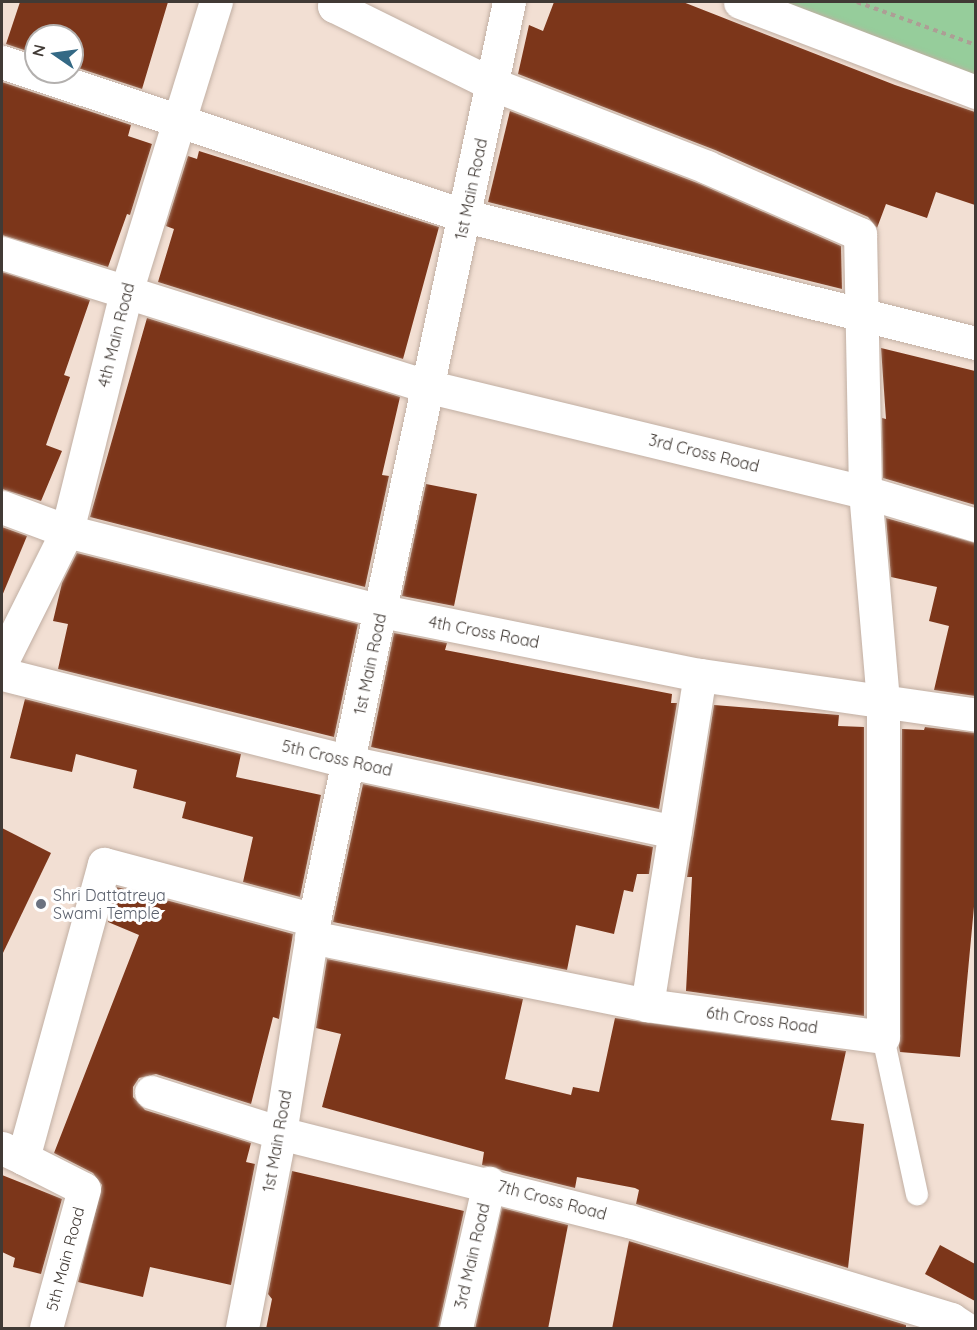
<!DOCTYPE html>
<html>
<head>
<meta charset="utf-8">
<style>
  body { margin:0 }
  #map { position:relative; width:977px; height:1330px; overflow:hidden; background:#f2dfd3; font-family:Quicksand,sans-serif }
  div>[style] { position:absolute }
  .green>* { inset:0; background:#96cd9b }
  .building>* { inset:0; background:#7c361a }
  .path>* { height:4px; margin-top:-2px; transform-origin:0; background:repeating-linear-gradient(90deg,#ad9e95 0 4.5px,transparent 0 9px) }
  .roads { filter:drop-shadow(0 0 2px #c1afa3) drop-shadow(0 0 2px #c1afa3) }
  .service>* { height:22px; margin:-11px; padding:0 11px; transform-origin:11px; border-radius:11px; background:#fff }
  .minor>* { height:33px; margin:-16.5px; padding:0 16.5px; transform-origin:16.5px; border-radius:16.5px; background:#fff }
  .tertiary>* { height:33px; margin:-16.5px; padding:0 16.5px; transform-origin:16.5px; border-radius:16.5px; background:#fff }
  .dots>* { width:16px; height:16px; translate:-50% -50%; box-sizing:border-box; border:3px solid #fff; border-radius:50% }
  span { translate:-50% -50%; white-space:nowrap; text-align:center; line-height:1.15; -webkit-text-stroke:6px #fff; paint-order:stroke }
  .street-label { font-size:16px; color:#413a35 }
  .worship-label { font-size:16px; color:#5b616d }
  .left { translate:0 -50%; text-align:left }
  .frame { position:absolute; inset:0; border:3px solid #413a35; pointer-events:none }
  .north { position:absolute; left:24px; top:24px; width:60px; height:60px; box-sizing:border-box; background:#fff; border:2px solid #b3b0ae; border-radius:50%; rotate:283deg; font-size:16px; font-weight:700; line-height:24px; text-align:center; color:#413a35 }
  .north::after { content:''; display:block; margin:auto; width:21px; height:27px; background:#346985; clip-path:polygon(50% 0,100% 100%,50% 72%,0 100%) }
</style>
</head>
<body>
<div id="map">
  <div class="green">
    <i style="clip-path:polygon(776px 2px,975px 2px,975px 77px)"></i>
  </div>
  <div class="building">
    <i style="clip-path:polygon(20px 2px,168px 2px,142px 89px,72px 66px,72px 36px,36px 36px,36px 54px,6px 44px)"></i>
    <i style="clip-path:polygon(554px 2px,683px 2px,895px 85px,975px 112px,975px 205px,936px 192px,927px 218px,886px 204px,877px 228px,868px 217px,715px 150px,518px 74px,529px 25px,543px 31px)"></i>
    <i style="clip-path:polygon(2px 82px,131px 125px,128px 136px,152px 144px,130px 215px,127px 214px,108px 267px,2px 235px)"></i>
    <i style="clip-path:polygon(510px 111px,700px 184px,841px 246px,842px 289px,488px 202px)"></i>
    <i style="clip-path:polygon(199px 151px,439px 227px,403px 359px,158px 282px,174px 229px,166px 226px,188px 156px,197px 159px)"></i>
    <i style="clip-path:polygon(2px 272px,90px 300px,64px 375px,70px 377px,46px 445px,62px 451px,41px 501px,2px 489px)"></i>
    <i style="clip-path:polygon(147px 318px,400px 397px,382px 475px,389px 476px,365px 587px,90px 517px)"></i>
    <i style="clip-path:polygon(881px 348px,975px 371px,975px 505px,883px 478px,882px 418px,886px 419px)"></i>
    <i style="clip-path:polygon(426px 484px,477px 494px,454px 606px,402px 596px)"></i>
    <i style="clip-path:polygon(886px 518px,975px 543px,975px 696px,934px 690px,949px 626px,929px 621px,937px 587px,891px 577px)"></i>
    <i style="clip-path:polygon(2px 527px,27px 536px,2px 596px)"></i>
    <i style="clip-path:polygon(77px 553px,358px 624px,334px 737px,58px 669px,68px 624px,53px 621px,62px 583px)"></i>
    <i style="clip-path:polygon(394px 633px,447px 643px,445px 650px,672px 694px,671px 703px,677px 703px,659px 809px,371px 747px)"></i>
    <i style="clip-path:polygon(25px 699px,241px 754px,236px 777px,321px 795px,300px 897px,243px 882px,253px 837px,182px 818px,186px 802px,133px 788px,137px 770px,76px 754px,72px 772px,10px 758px)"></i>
    <i style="clip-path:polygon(714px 705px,839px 715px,838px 726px,864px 727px,864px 1016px,686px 991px,692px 877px,687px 877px)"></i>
    <i style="clip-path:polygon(925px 727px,975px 733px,975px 896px,960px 1057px,900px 1052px,899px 1047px,902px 729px,924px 730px)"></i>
    <i style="clip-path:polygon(363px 784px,653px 847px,649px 874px,637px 874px,633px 892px,624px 890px,614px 934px,576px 925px,567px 970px,333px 922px)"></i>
    <i style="clip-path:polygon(2px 828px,51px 853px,2px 955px)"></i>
    <i style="clip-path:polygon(117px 887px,293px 934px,279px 1019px,273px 1017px,251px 1104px,156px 1074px,139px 1078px,133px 1087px,133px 1097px,145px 1110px,251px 1143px,246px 1162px,255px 1164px,231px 1285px,150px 1267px,143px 1297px,78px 1282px,102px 1185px,93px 1173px,54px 1153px,139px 935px,108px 922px)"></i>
    <i style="clip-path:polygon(327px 959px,523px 999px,505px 1079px,571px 1095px,573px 1087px,599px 1092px,615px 1018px,846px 1051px,831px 1120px,864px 1124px,848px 1268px,636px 1204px,639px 1190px,635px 1188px,577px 1177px,575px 1188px,482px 1165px,484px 1152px,322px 1107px,341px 1034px,316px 1028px)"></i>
    <i style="clip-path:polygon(292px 1171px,464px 1211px,438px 1329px,266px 1329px,272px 1299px,268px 1294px)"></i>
    <i style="clip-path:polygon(2px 1175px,62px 1199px,41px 1274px,13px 1267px,15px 1258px,2px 1252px)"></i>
    <i style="clip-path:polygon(502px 1208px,568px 1225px,548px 1329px,475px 1329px)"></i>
    <i style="clip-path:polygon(629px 1241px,906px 1325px,906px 1329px,612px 1329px)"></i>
    <i style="clip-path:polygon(940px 1245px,975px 1264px,975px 1301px,925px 1274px)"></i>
  </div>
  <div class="path">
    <i style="left:857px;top:2px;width:127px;rotate:19.9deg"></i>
  </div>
  <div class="roads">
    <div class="service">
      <i style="left:883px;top:1037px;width:161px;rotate:77.8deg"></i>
    </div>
    <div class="minor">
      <i style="left:740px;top:2px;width:253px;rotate:20.9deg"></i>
      <i style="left:2px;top:62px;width:488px;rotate:18.4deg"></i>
      <i style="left:465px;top:216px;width:527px;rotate:13.96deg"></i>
      <i style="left:2px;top:253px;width:448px;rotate:17.4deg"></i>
      <i style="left:430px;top:387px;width:447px;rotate:13.6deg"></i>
      <i style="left:865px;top:492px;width:116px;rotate:16.6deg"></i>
      <i style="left:2px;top:507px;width:69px;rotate:20.3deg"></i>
      <i style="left:67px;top:531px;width:325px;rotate:14.3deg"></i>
      <i style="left:382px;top:611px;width:324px;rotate:11.4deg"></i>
      <i style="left:700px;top:675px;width:279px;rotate:8.2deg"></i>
      <i style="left:2px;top:661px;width:145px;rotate:-63.4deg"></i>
      <i style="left:67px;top:531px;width:246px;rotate:-76.1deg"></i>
      <i style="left:126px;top:292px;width:304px;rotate:-72.8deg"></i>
      <i style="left:2px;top:674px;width:358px;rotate:14.2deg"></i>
      <i style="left:349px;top:762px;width:333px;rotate:12.1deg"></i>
      <i style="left:311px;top:937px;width:343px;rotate:11.4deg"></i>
      <i style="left:647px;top:1005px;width:238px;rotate:7.7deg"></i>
      <i style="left:883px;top:1037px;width:336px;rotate:-90deg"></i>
      <i style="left:883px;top:701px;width:210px;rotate:-94.9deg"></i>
      <i style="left:865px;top:492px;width:258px;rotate:-91.1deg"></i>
      <i style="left:860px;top:234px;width:167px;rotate:-156.4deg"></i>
      <i style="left:707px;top:167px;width:230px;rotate:-158.9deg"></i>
      <i style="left:492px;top:84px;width:176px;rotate:-153.7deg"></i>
      <i style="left:334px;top:6px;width:4px;rotate:-63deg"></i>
      <i style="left:647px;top:1005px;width:334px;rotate:-80.9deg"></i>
      <i style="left:151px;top:1092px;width:135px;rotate:17.6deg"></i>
      <i style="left:280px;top:1133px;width:360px;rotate:14.2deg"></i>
      <i style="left:629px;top:1221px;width:337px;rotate:16.9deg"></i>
      <i style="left:951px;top:1319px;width:17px;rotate:33deg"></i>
      <i style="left:2px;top:1148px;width:23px;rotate:25deg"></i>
      <i style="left:23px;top:1158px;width:305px;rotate:-74.6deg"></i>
      <i style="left:104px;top:864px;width:217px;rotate:14.9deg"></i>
      <i style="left:23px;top:1158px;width:68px;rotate:26.9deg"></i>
      <i style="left:84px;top:1189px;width:144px;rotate:105.3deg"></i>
      <i style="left:456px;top:1328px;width:149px;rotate:-77.2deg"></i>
    </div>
    <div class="tertiary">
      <i style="left:242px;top:1328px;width:199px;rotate:-79deg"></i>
      <i style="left:280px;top:1133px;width:216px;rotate:-80.9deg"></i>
      <i style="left:314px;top:920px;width:938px;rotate:-78.01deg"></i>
    </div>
  </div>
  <div class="dots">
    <i style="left:41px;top:904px;background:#6b7280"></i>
  </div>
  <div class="street-label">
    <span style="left:471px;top:189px;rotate:-78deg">1st Main Road</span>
    <span style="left:116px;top:335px;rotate:-76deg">4th Main Road</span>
    <span style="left:704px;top:453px;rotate:14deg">3rd Cross Road</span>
    <span style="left:484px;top:632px;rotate:11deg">4th Cross Road</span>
    <span style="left:370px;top:664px;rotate:-78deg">1st Main Road</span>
    <span style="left:337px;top:758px;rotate:13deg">5th Cross Road</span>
    <span style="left:762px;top:1020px;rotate:8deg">6th Cross Road</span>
    <span style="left:277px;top:1141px;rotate:-80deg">1st Main Road</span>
    <span style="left:552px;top:1200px;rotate:15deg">7th Cross Road</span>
    <span style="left:472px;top:1256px;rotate:-77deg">3rd Main Road</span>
    <span style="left:65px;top:1259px;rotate:-75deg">5th Main Road</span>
  </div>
  <div class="worship-label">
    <span class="left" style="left:53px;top:904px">Shri Dattatreya<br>Swami Temple</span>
  </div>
  <div class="frame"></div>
  <div class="north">N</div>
</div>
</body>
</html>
